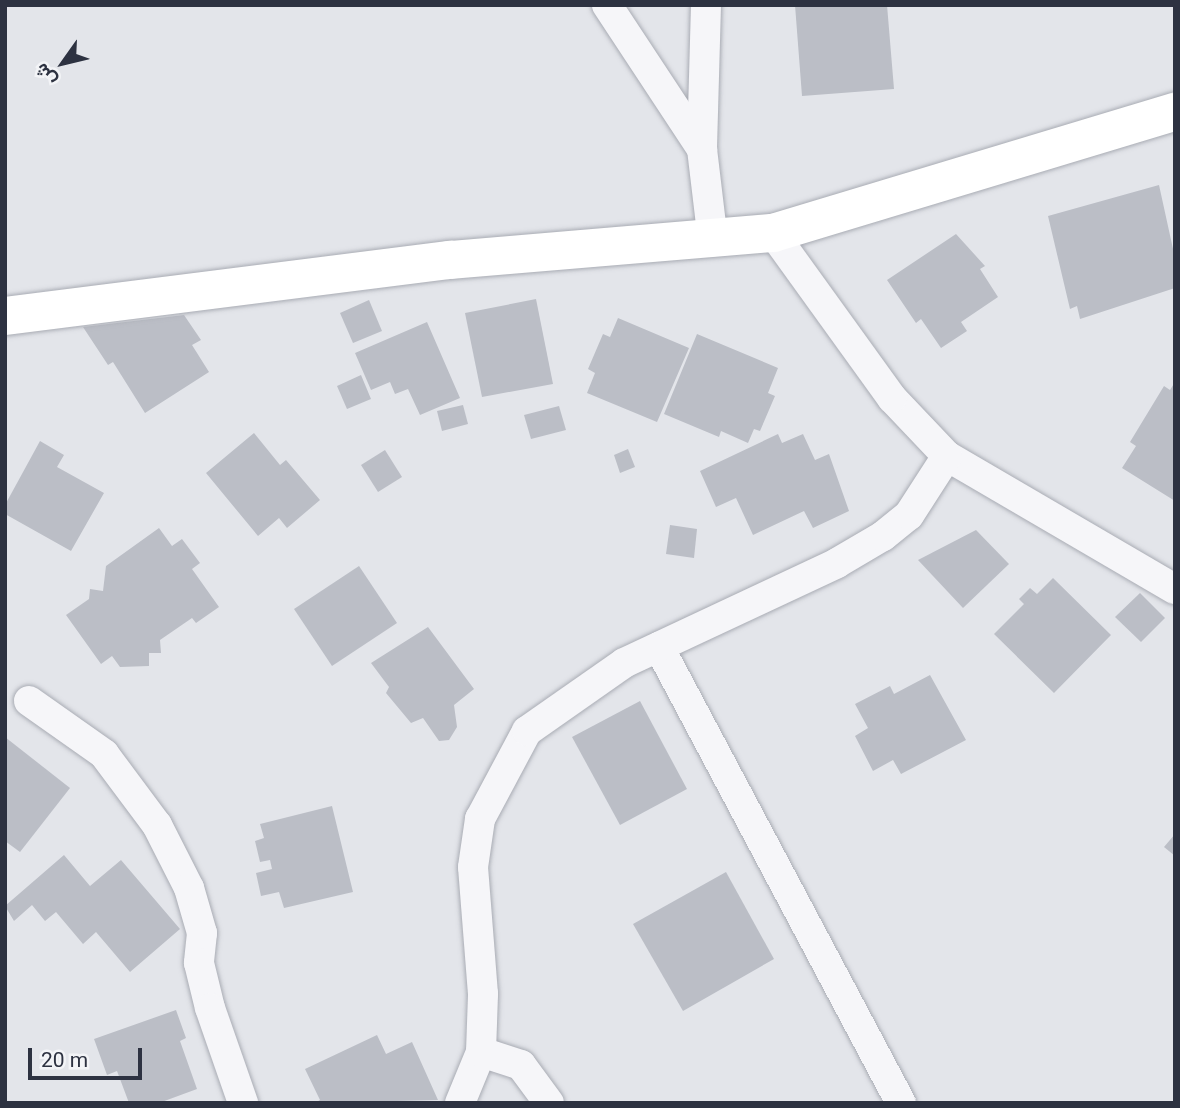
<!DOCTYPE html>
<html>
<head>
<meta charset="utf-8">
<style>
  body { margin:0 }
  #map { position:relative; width:1180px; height:1108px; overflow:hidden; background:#e3e5ea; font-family:Roboto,Vazirmatn,sans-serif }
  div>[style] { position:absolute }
  .building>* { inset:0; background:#bbbec6 }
  .roads { filter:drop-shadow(0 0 2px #a9acb4) drop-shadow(0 0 2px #a9acb4) }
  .street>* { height:30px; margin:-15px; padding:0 15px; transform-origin:15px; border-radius:15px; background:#f6f6f9 }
  .secondary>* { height:38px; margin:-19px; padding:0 19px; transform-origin:19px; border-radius:19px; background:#fff }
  span { translate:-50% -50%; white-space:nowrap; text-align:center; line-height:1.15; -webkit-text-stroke:7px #f3f4f7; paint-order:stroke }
  .frame { position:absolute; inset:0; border:7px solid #2d3241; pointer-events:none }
  .north { position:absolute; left:28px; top:28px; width:70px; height:70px; -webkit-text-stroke:5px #f3f4f7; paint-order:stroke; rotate:236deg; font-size:19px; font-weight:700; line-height:28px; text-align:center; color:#2d3241 }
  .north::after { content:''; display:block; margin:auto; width:24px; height:32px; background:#2d3241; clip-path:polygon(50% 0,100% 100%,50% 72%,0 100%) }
  .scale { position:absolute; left:28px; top:1048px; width:114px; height:32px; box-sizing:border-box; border:4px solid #2d3241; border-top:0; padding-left:9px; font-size:21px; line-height:24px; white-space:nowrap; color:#2d3241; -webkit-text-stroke:5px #f3f4f7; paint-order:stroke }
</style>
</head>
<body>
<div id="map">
  <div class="building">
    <i style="clip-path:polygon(795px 5px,887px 5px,894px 89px,802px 96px)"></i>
    <i style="clip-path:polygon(1159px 185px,1175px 258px,1175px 288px,1080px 319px,1077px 306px,1070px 309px,1048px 216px)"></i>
    <i style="clip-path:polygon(956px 234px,985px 266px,980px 269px,998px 297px,961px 322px,967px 331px,941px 348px,921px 319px,916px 323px,887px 280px)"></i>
    <i style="clip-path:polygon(536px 299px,553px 384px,482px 397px,465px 313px)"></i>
    <i style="clip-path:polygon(369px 300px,382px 331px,353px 343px,340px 313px)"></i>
    <i style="clip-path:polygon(184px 315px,201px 340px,192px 345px,209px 372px,145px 413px,113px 362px,108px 365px,83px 327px)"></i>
    <i style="clip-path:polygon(618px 318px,689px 348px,657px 422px,587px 393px,595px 373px,588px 369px,603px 334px,610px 337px)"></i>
    <i style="clip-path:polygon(427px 322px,460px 398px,420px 415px,408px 389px,395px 394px,390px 382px,371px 390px,355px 353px)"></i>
    <i style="clip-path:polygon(697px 334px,778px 368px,768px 393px,775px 396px,760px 431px,754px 429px,748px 443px,721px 431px,719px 437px,664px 414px)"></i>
    <i style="clip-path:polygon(361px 375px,371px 399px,347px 409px,337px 386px)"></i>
    <i style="clip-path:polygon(1175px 382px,1175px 501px,1122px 468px,1136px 446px,1130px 442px,1164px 386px,1170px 390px)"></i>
    <i style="clip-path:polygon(463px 405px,468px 424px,442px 431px,437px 411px)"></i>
    <i style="clip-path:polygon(559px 406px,566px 430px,531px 439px,524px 415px)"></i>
    <i style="clip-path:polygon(254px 433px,280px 465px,286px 460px,320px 500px,287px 528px,279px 518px,258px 536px,206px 473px)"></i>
    <i style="clip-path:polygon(778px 434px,782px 443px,803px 434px,815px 460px,829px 454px,849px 511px,813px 528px,804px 511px,753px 535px,736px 498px,716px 507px,700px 471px)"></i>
    <i style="clip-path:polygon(40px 441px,64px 455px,57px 467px,104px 493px,71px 551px,5px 514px,5px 505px)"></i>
    <i style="clip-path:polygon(628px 449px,635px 467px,620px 473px,614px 455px)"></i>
    <i style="clip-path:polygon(385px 450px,402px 477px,378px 492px,361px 465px)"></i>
    <i style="clip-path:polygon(670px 525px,697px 529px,694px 558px,666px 554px)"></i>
    <i style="clip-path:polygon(159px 528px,172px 546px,182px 539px,200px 563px,192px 569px,219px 607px,196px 623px,192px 618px,160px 640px,161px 653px,149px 653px,149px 666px,120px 667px,112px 656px,101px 664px,66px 615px,89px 599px,90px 589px,103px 591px,106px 566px)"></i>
    <i style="clip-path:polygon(976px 530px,1009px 564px,963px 608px,918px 560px)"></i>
    <i style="clip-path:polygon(359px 566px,397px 623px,332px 666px,294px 609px)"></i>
    <i style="clip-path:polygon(1053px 578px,1111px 635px,1054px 693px,994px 634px,1024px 604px,1019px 599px,1030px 588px,1037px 594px)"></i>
    <i style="clip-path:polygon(1140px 593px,1165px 618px,1141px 642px,1115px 617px)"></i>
    <i style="clip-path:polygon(428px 627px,474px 689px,454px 705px,457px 727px,449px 740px,439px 741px,423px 718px,411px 723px,386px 693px,389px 687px,371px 663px)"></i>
    <i style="clip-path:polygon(930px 675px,966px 740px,901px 774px,893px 760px,873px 771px,855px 736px,868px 728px,855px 704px,890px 686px,894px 694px)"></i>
    <i style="clip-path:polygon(640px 701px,687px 789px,620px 825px,572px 737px)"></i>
    <i style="clip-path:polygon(5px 737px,70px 788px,20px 852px,5px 841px)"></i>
    <i style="clip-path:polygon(332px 806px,353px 892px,284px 908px,279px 892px,261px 896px,256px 873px,272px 869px,270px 860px,260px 862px,255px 841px,264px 838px,260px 824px)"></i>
    <i style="clip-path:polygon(1175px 834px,1175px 856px,1164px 847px)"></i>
    <i style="clip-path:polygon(64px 855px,90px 886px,121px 860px,180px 929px,130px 972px,96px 932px,83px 944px,56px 912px,45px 921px,32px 905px,14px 921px,5px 906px)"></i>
    <i style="clip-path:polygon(726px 872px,774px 959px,683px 1011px,633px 924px)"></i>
    <i style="clip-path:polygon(176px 1010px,186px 1038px,180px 1041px,197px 1089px,159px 1103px,129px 1103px,117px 1071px,107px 1075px,94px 1039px)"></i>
    <i style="clip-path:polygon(377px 1035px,386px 1054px,412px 1042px,438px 1100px,315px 1103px,320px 1100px,305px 1069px)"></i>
  </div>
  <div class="roads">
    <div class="street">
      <i style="left:607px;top:5px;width:173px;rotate:56.6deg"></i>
      <i style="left:706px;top:5px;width:144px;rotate:91.6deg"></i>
      <i style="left:702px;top:149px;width:93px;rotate:83.2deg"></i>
      <i style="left:947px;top:456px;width:264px;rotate:30.3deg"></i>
      <i style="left:659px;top:647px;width:516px;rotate:62.05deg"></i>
      <i style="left:29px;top:701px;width:92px;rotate:35.2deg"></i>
      <i style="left:104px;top:754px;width:89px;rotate:53.3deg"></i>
      <i style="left:157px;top:825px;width:71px;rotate:63.1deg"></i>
      <i style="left:189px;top:888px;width:47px;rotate:73.9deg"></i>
      <i style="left:202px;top:933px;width:30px;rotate:96deg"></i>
      <i style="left:199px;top:963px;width:46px;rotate:76.3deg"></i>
      <i style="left:210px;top:1008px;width:101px;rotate:70.8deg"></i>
      <i style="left:481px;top:1052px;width:42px;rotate:18deg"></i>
      <i style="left:521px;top:1065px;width:47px;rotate:53.6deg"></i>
      <i style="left:460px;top:1103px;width:55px;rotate:-67.6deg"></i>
      <i style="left:481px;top:1052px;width:58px;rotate:-88deg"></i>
      <i style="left:483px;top:994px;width:127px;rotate:-94.5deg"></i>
      <i style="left:473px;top:867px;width:49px;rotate:-81.7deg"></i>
      <i style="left:480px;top:819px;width:100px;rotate:-61.9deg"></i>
      <i style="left:527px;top:731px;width:118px;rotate:-35deg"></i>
      <i style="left:624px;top:663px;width:235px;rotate:-25.1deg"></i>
      <i style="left:837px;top:563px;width:53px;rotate:-30.4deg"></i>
      <i style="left:883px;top:536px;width:33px;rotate:-39deg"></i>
      <i style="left:909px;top:515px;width:70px;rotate:-57.2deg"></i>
      <i style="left:947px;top:456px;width:80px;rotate:-133.5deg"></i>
      <i style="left:892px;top:398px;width:203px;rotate:-125.8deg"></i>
    </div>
    <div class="secondary">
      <i style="left:5px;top:316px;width:449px;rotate:-7.2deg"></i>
      <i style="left:450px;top:260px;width:324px;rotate:-4.8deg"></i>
      <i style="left:773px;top:233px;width:420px;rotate:-16.8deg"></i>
    </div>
  </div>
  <div class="frame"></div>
  <div class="north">ش</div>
  <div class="scale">20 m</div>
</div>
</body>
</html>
